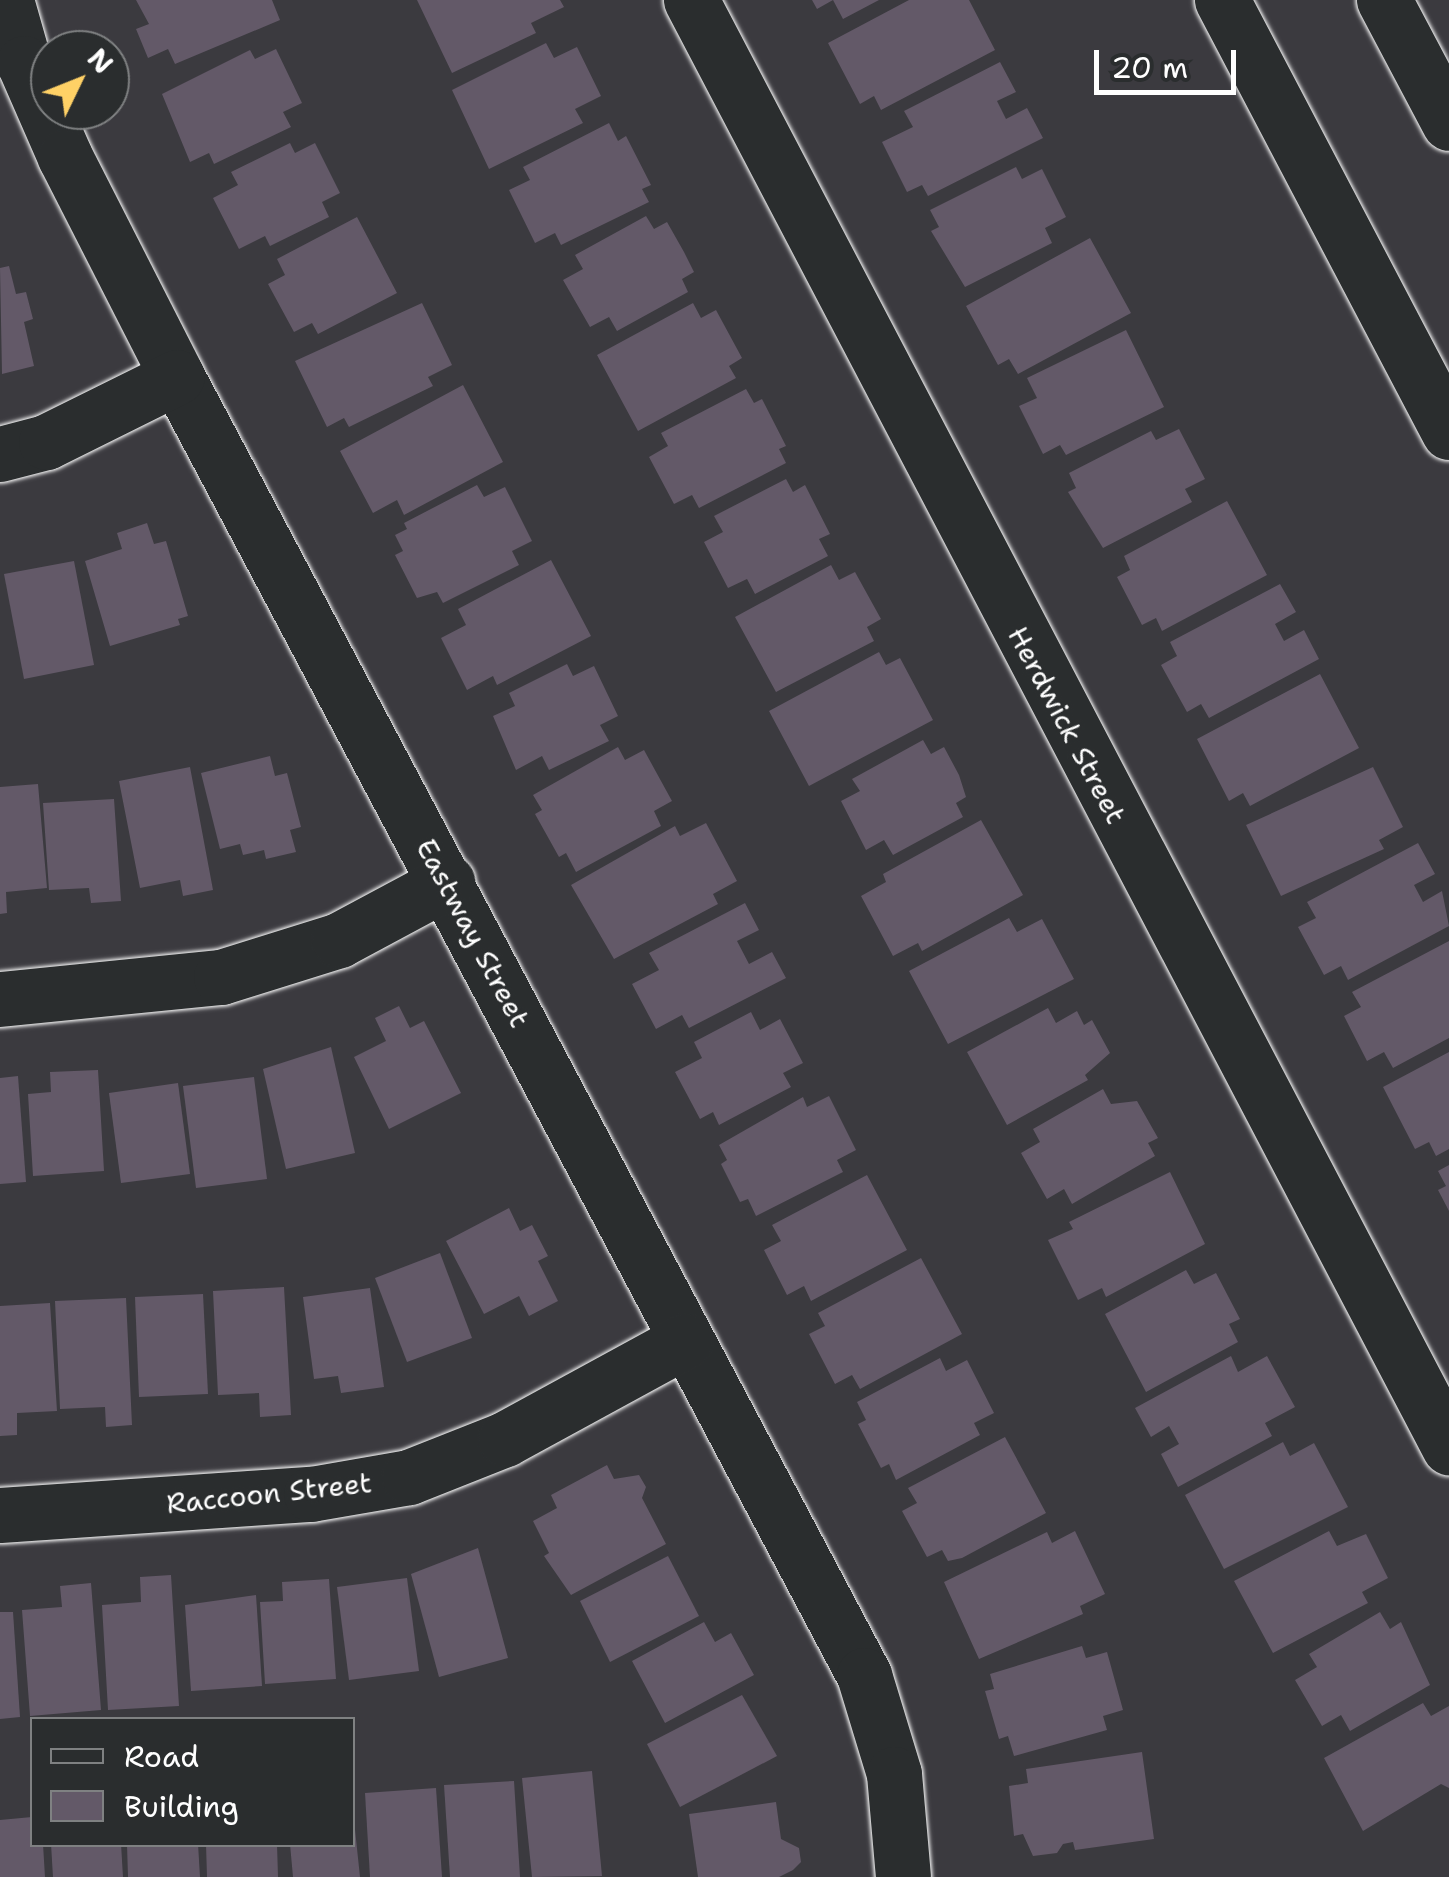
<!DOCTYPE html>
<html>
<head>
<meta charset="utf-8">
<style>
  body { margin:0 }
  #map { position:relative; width:1449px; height:1877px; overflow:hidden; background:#3b3a3f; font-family:"Shantell Sans",sans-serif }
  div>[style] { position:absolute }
  .building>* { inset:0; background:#635968 }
  .roads { filter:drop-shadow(0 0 2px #fff) drop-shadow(0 0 2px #fff) }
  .street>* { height:55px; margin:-27.5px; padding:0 27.5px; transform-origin:27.5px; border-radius:27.5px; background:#2a2d2e }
  .secondary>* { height:55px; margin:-27.5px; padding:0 27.5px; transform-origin:27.5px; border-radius:27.5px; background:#2a2d2e }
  span { translate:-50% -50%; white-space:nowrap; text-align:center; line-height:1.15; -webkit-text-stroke:9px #2a2d2e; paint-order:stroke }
  .street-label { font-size:28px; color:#fff }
  .legend { position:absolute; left:30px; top:1717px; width:325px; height:130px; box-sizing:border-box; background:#2a2d2e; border:2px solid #7f8182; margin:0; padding:12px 18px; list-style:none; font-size:30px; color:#fff }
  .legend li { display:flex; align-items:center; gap:20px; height:50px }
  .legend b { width:50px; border:2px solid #7f8182 }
  .north { position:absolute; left:30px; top:30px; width:100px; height:100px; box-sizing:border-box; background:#2a2d2e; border:2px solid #7f8182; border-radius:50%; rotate:47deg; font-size:28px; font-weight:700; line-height:40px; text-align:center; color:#fff }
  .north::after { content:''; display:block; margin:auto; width:35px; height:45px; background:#ffd166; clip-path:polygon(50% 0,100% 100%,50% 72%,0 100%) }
  .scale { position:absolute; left:1094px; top:50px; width:142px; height:45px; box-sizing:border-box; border:5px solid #fff; border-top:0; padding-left:12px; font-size:30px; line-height:35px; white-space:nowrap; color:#fff; -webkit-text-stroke:8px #2a2d2e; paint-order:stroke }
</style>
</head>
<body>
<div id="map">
  <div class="building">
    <i style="clip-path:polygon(136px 0,272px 0,280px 20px,175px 64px,168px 49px,148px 58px,136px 29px,149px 24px)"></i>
    <i style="clip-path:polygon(417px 0,560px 0,564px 7px,531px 23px,536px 33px,452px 73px)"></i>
    <i style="clip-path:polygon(812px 0,879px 0,843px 19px,833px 0,817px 9px)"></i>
    <i style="clip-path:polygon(909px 0,969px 0,995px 50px,881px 110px,874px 96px,860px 104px,828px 43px)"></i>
    <i style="clip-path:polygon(546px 43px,554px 58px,577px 47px,601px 96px,575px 109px,583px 123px,489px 169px,452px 90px)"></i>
    <i style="clip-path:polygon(276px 49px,302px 103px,283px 112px,291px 127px,214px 164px,209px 153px,190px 162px,162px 94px,250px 50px,255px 59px)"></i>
    <i style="clip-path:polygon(1000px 62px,1016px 92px,997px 101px,1006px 119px,1027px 108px,1043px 138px,928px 196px,922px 185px,907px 192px,882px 142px,913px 127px,904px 111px)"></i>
    <i style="clip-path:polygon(609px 123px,618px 141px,626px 136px,651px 185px,642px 189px,649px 202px,561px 245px,555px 233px,535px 243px,509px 190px,530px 180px,523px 167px)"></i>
    <i style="clip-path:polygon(290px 143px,295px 153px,315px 143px,340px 193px,322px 202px,329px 217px,270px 246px,265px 236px,239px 249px,213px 198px,238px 185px,231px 172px)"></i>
    <i style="clip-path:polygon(1016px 167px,1022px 179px,1042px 169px,1066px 217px,1045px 228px,1052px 243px,965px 287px,931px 231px,939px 227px,930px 210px)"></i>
    <i style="clip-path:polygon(646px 216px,654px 229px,667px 222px,684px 252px,694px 272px,682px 279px,688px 292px,617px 331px,609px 317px,590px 327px,563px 280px,583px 269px,575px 255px)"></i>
    <i style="clip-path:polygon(357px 217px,397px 293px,318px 334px,312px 323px,294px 332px,268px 284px,285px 275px,277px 259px)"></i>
    <i style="clip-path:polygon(1090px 238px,1131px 313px,1018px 374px,1009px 359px,998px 365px,966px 306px)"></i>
    <i style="clip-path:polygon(9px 266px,16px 294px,26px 292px,33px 319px,24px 322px,34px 366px,2px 374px,0 268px)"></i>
    <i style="clip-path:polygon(422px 303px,452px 365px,428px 377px,433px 386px,349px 427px,344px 418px,327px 427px,295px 361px)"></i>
    <i style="clip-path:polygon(693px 303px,701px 318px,716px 310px,742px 358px,729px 366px,736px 378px,638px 431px,597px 355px)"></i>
    <i style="clip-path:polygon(1126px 330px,1164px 407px,1066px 455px,1060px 445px,1043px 454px,1019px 406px,1037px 398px,1027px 378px)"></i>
    <i style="clip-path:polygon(463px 385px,503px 462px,404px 515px,397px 500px,373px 513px,340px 451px)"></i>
    <i style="clip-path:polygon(746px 389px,754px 403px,762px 399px,786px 446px,779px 449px,786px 463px,699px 508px,692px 495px,674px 504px,649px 457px,668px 446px,661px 433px)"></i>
    <i style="clip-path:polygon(1179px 429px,1205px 479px,1185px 489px,1192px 502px,1103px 548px,1068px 492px,1076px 488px,1069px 473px,1151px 431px,1156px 440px)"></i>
    <i style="clip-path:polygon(786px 479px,793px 492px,805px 485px,830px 534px,819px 539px,828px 556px,755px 594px,747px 579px,728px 588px,704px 542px,723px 532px,714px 516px)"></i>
    <i style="clip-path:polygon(477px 485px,484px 497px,505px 487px,532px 541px,512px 551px,519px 565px,443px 603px,437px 592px,417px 598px,395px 555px,403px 551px,395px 535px,407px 529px,404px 523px)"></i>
    <i style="clip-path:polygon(1227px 501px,1267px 575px,1162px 631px,1156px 618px,1142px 625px,1117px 577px,1130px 570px,1124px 556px)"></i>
    <i style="clip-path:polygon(147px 523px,154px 544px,166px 541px,188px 616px,178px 619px,180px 625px,110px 646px,85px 561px,122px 549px,117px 533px)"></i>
    <i style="clip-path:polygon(551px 560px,591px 636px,497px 685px,493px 676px,467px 690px,441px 638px,466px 625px,458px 609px)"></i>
    <i style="clip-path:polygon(74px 561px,94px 665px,24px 679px,4px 574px)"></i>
    <i style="clip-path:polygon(831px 565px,839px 580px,855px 572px,881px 619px,867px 627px,874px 641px,776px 692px,735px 617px)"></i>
    <i style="clip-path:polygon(1280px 584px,1296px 612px,1275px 624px,1284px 641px,1304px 630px,1319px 659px,1209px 718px,1201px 704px,1187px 712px,1161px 665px,1177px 656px,1170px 642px)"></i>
    <i style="clip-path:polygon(879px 652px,886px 665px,900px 658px,933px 720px,809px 786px,769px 711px)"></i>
    <i style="clip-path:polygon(567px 664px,573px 676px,594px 666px,618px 716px,600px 725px,609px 741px,549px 770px,542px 756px,516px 770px,493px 716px,515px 706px,509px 693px)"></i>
    <i style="clip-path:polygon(1320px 674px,1359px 748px,1250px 806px,1243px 793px,1229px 801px,1197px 739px)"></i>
    <i style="clip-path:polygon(923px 740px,931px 754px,944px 747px,959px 775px,966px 797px,956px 803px,963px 817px,893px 855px,884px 840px,866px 850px,841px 801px,860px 791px,852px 779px)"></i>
    <i style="clip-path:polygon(618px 747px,625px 760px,644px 750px,672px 801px,654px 811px,661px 826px,576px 872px,566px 853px,559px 857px,535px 814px,542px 810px,533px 795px)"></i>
    <i style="clip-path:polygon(270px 756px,275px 776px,287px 773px,301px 827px,290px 830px,296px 852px,266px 859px,264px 850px,243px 855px,240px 844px,220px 849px,201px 773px)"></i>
    <i style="clip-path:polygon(190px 767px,213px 890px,183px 896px,180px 880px,140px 888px,119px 781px)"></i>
    <i style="clip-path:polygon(1373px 767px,1403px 827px,1379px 840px,1384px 849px,1281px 896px,1246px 825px)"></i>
    <i style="clip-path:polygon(38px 784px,47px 888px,6px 892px,7px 913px,0 914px,0 787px)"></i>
    <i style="clip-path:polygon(114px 799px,121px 901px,91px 903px,89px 888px,49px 890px,43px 803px)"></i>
    <i style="clip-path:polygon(981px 820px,1023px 895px,922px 951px,918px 943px,893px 956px,861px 896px,886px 882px,883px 874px)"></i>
    <i style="clip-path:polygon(706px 823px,737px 881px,713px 894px,718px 904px,614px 959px,571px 885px,675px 826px,680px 836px)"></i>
    <i style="clip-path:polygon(1418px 843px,1435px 874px,1414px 885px,1423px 902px,1442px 891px,1449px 926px,1348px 980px,1341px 966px,1324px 975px,1298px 927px,1316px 918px,1307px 902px)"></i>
    <i style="clip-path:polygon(745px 903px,759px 930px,737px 941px,749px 964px,772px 952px,786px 978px,689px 1028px,682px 1015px,656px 1029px,632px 984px,659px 970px,649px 953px)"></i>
    <i style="clip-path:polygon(1009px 918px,1017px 932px,1042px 919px,1074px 979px,948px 1044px,909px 971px)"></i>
    <i style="clip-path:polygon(1449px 941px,1449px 1038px,1393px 1068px,1384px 1052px,1367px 1061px,1344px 1016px,1361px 1007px,1352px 992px)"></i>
    <i style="clip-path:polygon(399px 1006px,410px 1028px,424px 1021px,461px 1093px,389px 1129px,354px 1057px,386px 1041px,375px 1018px)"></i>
    <i style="clip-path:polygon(1048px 1008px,1056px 1023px,1077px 1011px,1084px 1025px,1092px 1020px,1110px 1053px,1085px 1075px,1088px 1080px,1007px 1125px,967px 1052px)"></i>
    <i style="clip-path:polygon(751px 1012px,760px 1030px,780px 1019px,803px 1063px,783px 1073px,791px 1087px,719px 1125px,713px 1112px,700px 1119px,675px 1072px,702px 1058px,694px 1042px)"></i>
    <i style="clip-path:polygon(331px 1047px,355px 1153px,286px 1169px,263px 1069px)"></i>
    <i style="clip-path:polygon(1449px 1052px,1449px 1149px,1436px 1156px,1429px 1142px,1415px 1149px,1383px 1087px)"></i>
    <i style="clip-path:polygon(98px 1070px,104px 1171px,33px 1176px,28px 1094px,51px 1092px,50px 1072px)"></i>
    <i style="clip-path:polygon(18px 1076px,26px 1182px,0 1184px,0 1078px)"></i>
    <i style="clip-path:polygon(254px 1077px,267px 1179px,196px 1188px,183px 1086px)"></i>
    <i style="clip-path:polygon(178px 1083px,190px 1174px,121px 1183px,109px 1093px)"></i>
    <i style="clip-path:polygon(1103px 1089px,1111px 1104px,1137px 1101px,1158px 1138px,1148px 1143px,1155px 1156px,1072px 1204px,1064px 1189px,1047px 1199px,1021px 1153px,1040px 1142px,1033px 1129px)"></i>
    <i style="clip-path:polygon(829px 1096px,856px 1150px,837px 1160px,843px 1172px,756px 1216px,748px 1199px,740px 1202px,721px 1164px,727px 1160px,719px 1145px,803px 1097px,807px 1107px)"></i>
    <i style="clip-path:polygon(1449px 1165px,1449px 1211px,1438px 1190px,1446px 1186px,1438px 1171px)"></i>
    <i style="clip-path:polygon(1170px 1172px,1205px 1244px,1106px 1297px,1102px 1288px,1078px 1300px,1048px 1240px,1073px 1229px,1069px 1222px)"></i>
    <i style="clip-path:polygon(867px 1175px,907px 1250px,811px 1301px,804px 1286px,787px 1295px,764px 1250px,781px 1241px,772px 1225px)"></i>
    <i style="clip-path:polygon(509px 1208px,520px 1231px,532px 1225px,548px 1256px,538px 1261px,558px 1301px,529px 1316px,519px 1296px,484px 1314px,446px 1241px)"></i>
    <i style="clip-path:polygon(440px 1253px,472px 1338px,407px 1362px,375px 1278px)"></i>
    <i style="clip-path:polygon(921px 1258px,962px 1334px,860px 1389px,852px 1375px,835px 1384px,809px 1334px,825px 1326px,818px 1313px)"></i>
    <i style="clip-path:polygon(1186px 1270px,1194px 1284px,1216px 1273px,1240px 1319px,1229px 1324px,1238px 1342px,1146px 1392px,1105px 1314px)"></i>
    <i style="clip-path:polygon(284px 1287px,291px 1415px,260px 1417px,259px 1393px,218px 1395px,213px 1291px)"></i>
    <i style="clip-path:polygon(370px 1288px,384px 1387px,341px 1393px,338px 1376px,314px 1379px,303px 1297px)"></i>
    <i style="clip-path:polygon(203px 1294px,208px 1394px,139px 1397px,135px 1297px)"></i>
    <i style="clip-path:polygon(126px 1298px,132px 1425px,106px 1427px,105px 1407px,60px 1409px,55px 1301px)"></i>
    <i style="clip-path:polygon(50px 1303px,57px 1411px,17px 1413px,17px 1435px,0 1436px,0 1306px)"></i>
    <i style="clip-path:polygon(1231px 1356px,1238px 1372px,1267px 1356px,1295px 1407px,1265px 1423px,1272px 1436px,1178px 1487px,1161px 1454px,1179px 1444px,1169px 1426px,1151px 1437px,1135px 1408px)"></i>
    <i style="clip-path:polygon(940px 1358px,946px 1371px,967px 1360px,994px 1413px,974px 1423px,980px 1435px,896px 1480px,889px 1464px,881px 1468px,858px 1424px,866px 1420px,857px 1402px)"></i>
    <i style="clip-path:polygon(1005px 1437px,1046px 1513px,962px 1558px,948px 1561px,942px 1550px,927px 1557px,902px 1511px,917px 1503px,908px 1488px)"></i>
    <i style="clip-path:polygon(1283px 1442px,1290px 1456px,1314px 1443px,1348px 1507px,1224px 1569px,1185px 1495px)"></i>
    <i style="clip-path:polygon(607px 1465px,614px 1479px,639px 1475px,646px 1487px,642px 1498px,666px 1544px,571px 1595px,544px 1556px,549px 1553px,533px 1521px,557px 1508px,551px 1495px)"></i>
    <i style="clip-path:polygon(1075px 1531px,1105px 1594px,1080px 1606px,1083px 1614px,979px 1659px,944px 1582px,1047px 1532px,1052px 1543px)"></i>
    <i style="clip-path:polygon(1329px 1531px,1337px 1546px,1366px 1534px,1388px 1578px,1362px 1592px,1368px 1603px,1273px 1653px,1234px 1581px)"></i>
    <i style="clip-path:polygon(478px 1548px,508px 1658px,439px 1677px,411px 1574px)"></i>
    <i style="clip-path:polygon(668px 1556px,699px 1616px,610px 1662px,580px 1601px)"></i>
    <i style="clip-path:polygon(171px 1575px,179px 1706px,108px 1710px,102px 1605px,141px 1602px,140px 1577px)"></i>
    <i style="clip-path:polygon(407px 1578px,419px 1671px,349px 1680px,337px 1587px)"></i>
    <i style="clip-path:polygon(329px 1579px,336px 1679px,265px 1684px,260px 1602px,283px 1601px,282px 1582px)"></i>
    <i style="clip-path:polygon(91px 1583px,101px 1710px,30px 1716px,22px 1610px,62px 1607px,60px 1586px)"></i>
    <i style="clip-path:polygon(256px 1595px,262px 1686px,191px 1691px,185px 1605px)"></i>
    <i style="clip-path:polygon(0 1612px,13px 1612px,20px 1717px,0 1719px)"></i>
    <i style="clip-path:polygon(1380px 1612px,1390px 1629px,1401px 1622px,1430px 1685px,1350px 1731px,1341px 1715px,1322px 1726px,1295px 1680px,1317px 1667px,1309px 1654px)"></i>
    <i style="clip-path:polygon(704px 1622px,715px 1642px,731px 1633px,754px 1675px,665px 1723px,632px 1661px)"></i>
    <i style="clip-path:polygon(1082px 1646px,1086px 1658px,1107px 1652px,1123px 1710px,1103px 1716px,1107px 1730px,1014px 1756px,1008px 1736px,999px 1739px,985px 1691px,994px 1689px,990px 1674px)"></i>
    <i style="clip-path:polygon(742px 1695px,777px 1756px,680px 1807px,647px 1744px)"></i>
    <i style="clip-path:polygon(1423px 1703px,1431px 1716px,1449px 1706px,1449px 1788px,1441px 1784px,1363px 1831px,1324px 1758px)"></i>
    <i style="clip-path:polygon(1142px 1752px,1154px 1839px,1075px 1850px,1073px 1842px,1063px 1844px,1057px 1853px,1033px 1856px,1023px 1834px,1014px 1836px,1009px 1786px,1028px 1783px,1026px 1769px)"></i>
    <i style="clip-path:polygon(592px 1771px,602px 1876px,532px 1877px,522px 1778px)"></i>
    <i style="clip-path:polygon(514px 1781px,520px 1877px,450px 1877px,444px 1785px)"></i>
    <i style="clip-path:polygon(436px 1788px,442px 1877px,370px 1877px,365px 1793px)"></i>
    <i style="clip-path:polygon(352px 1801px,360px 1877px,293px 1877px,290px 1844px,352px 1844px)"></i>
    <i style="clip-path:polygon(776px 1802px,781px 1839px,799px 1848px,801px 1862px,793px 1870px,779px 1877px,698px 1877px,689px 1814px)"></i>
    <i style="clip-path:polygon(32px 1817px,32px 1844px,43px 1844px,45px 1877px,0 1877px,0 1820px)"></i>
    <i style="clip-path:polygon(51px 1844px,121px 1844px,123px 1877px,53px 1877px)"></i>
    <i style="clip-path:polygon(127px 1844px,198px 1844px,200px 1877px,128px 1877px)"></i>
    <i style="clip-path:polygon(206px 1844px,277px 1844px,278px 1877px,207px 1877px)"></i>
  </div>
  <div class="roads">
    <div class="street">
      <i style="left:6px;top:0;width:66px;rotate:74.1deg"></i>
      <i style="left:24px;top:63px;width:103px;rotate:66.4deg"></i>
      <i style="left:65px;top:157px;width:247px;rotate:63deg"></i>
      <i style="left:177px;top:377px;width:1469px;rotate:62.11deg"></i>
      <i style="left:864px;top:1675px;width:103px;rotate:73.1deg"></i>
      <i style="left:894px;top:1774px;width:103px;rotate:85deg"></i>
      <i style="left:691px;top:0;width:1634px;rotate:62.35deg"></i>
      <i style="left:0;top:454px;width:48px;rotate:-14.6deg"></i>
      <i style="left:46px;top:442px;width:146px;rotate:-26.4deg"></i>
      <i style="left:0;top:999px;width:222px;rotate:-5.7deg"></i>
      <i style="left:221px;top:977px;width:124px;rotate:-17.4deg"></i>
      <i style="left:339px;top:940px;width:123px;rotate:-28.2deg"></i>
      <i style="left:0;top:1515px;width:312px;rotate:-3.9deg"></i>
      <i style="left:311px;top:1494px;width:99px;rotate:-9.8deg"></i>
      <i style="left:409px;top:1477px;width:103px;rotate:-21.6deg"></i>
      <i style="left:505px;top:1439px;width:205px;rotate:-28.6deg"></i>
    </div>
    <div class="secondary">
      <i style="left:1222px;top:0;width:488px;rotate:62.3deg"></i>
      <i style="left:1384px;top:0;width:139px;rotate:62.1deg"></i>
    </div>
  </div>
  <div class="street-label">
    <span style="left:1067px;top:725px;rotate:62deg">Herdwick Street</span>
    <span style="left:473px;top:933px;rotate:62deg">Eastway Street</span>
    <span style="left:269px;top:1493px;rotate:-6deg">Raccoon Street</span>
  </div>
  <ul class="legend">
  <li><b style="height:12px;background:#2a2d2e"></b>Road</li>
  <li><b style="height:28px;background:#635968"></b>Building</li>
  </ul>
  <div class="north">N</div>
  <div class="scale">20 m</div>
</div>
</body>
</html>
